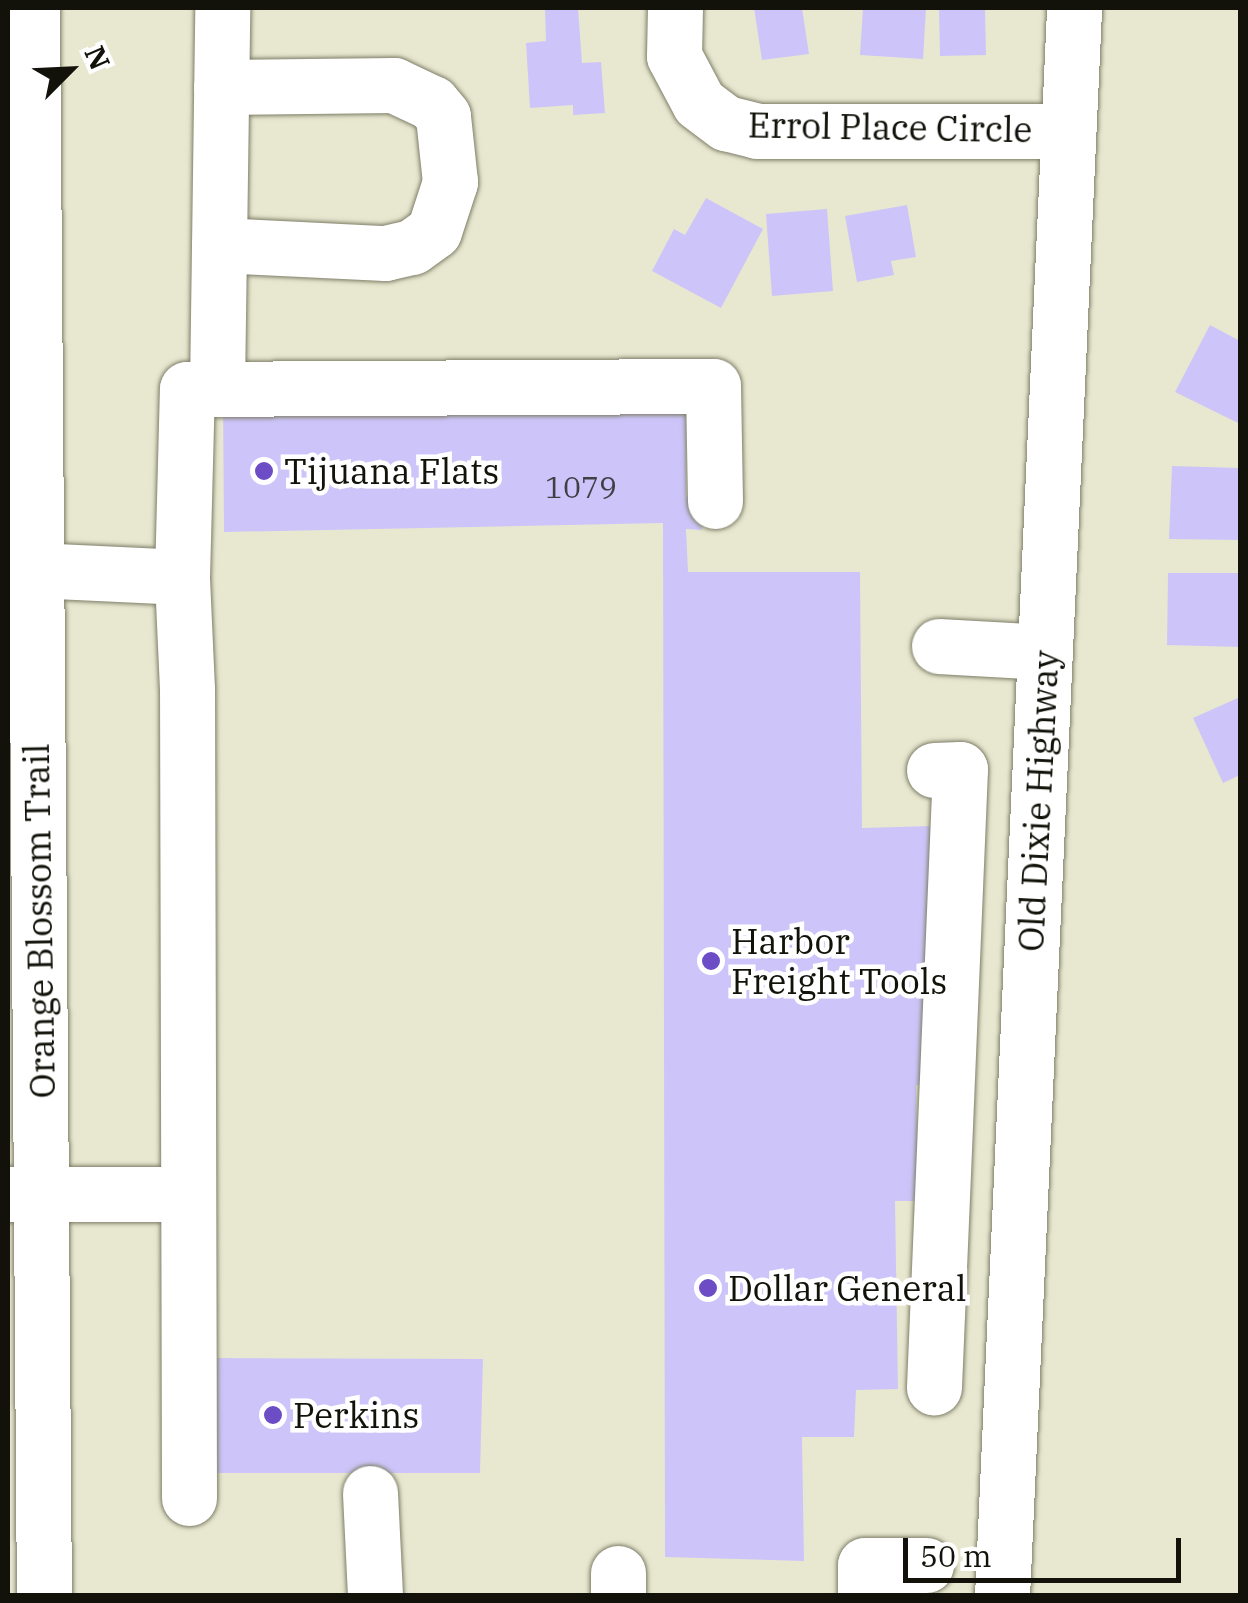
<!DOCTYPE html>
<html>
<head>
<meta charset="utf-8">
<style>
  body { margin:0 }
  #map { position:relative; width:1248px; height:1603px; overflow:hidden; background:#e8e8d0; font-family:"IBM Plex Serif",serif }
  div>[style] { position:absolute }
  .building>* { inset:0; background:#cdc5f9 }
  .roads { filter:drop-shadow(0 0 2px #7f7e69) drop-shadow(0 0 2px #7f7e69) }
  .minor>* { height:55px; margin:-27.5px; padding:0 27.5px; transform-origin:27.5px; border-radius:27.5px; background:#fff }
  .major>* { height:55px; margin:-27.5px; padding:0 27.5px; transform-origin:27.5px; border-radius:27.5px; background:#fff }
  .dots>* { width:28px; height:28px; translate:-50% -50%; box-sizing:border-box; border:5px solid #fff; border-radius:50% }
  span { translate:-50% -50%; white-space:nowrap; text-align:center; line-height:1.15; -webkit-text-stroke:9px #fff; paint-order:stroke }
  .number-label { font-size:30px; color:#413f46 }
  .number-label span { -webkit-text-stroke-width:0 }
  .street-label { font-size:35px; color:#12120a }
  .poi-label { font-size:35px; color:#12120a }
  .left { translate:0 -50%; text-align:left }
  .frame { position:absolute; inset:0; border:10px solid #12120a; pointer-events:none }
  .north { position:absolute; left:20px; top:20px; width:100px; height:100px; -webkit-text-stroke:8px #fff; paint-order:stroke; rotate:66deg; font-size:28px; font-weight:700; line-height:40px; text-align:center; color:#12120a }
  .north::after { content:''; display:block; margin:auto; width:35px; height:45px; background:#12120a; clip-path:polygon(50% 0,100% 100%,50% 72%,0 100%) }
  .scale { position:absolute; left:903px; top:1538px; width:278px; height:45px; box-sizing:border-box; border:5px solid #12120a; border-top:0; padding-left:12px; font-size:30px; line-height:35px; white-space:nowrap; color:#12120a; -webkit-text-stroke:8px #fff; paint-order:stroke }
</style>
</head>
<body>
<div id="map">
  <div class="building">
    <i style="clip-path:polygon(545px 8px,578px 8px,582px 63px,601px 62px,605px 113px,573px 115px,573px 105px,530px 108px,526px 43px,546px 41px)"></i>
    <i style="clip-path:polygon(754px 8px,802px 8px,809px 54px,762px 60px)"></i>
    <i style="clip-path:polygon(863px 8px,926px 8px,923px 59px,860px 55px)"></i>
    <i style="clip-path:polygon(939px 8px,985px 8px,986px 55px,940px 56px)"></i>
    <i style="clip-path:polygon(706px 198px,763px 229px,721px 308px,652px 271px,674px 229px,685px 235px)"></i>
    <i style="clip-path:polygon(907px 205px,916px 257px,891px 261px,894px 275px,857px 282px,845px 216px)"></i>
    <i style="clip-path:polygon(827px 209px,833px 291px,772px 296px,766px 214px)"></i>
    <i style="clip-path:polygon(1210px 325px,1240px 341px,1240px 424px,1175px 392px)"></i>
    <i style="clip-path:polygon(686px 393px,686px 497px,701px 496px,702px 530px,686px 529px,688px 572px,860px 572px,862px 828px,932px 826px,934px 1085px,916px 1085px,919px 1201px,895px 1201px,898px 1389px,856px 1390px,854px 1437px,802px 1437px,804px 1561px,665px 1557px,663px 523px,224px 532px,223px 398px)"></i>
    <i style="clip-path:polygon(1172px 466px,1240px 468px,1240px 540px,1169px 539px)"></i>
    <i style="clip-path:polygon(1168px 573px,1240px 573px,1240px 647px,1167px 645px)"></i>
    <i style="clip-path:polygon(1240px 697px,1240px 775px,1223px 783px,1193px 718px)"></i>
    <i style="clip-path:polygon(217px 1358px,483px 1359px,480px 1473px,216px 1473px)"></i>
  </div>
  <div class="roads">
    <div class="minor">
      <i style="left:675px;top:8px;width:48px;rotate:91.2deg"></i>
      <i style="left:674px;top:56px;width:53px;rotate:62deg"></i>
      <i style="left:699px;top:103px;width:34px;rotate:37deg"></i>
      <i style="left:726px;top:123px;width:32px;rotate:14deg"></i>
      <i style="left:757px;top:131px;width:311px"></i>
      <i style="left:219px;top:245px;width:166px;rotate:2.8deg"></i>
      <i style="left:385px;top:253px;width:28px;rotate:-13deg"></i>
      <i style="left:412px;top:247px;width:27px;rotate:-36deg"></i>
      <i style="left:434px;top:231px;width:52px;rotate:-71.9deg"></i>
      <i style="left:450px;top:182px;width:66px;rotate:-96.1deg"></i>
      <i style="left:443px;top:116px;width:17px;rotate:-130deg"></i>
      <i style="left:432px;top:103px;width:42px;rotate:-154.7deg"></i>
      <i style="left:394px;top:85px;width:173px;rotate:179.3deg"></i>
      <i style="left:217px;top:389px;width:381px;rotate:-89.2deg"></i>
      <i style="left:35px;top:570px;width:147px;rotate:2.7deg"></i>
      <i style="left:939px;top:646px;width:106px;rotate:3.2deg"></i>
      <i style="left:934px;top:770px;width:26px;rotate:-2deg"></i>
      <i style="left:960px;top:769px;width:619px;rotate:92.41deg"></i>
      <i style="left:8px;top:1194px;width:179px"></i>
      <i style="left:370px;top:1493px;width:103px;rotate:87.2deg"></i>
      <i style="left:189px;top:1498px;width:809px;rotate:-90.14deg"></i>
      <i style="left:187px;top:689px;width:112px;rotate:-92.6deg"></i>
      <i style="left:182px;top:577px;width:188px;rotate:-88.5deg"></i>
      <i style="left:187px;top:389px;width:526px;rotate:-0.33deg"></i>
      <i style="left:713px;top:386px;width:115px;rotate:89deg"></i>
      <i style="left:618px;top:1573px;width:23px;rotate:90deg"></i>
      <i style="left:865px;top:1596px;width:31px;rotate:-90deg"></i>
      <i style="left:865px;top:1565px;width:61px"></i>
      <i style="left:1002px;top:1596px;width:1590px;rotate:-87.4deg"></i>
    </div>
    <div class="major">
      <i style="left:32px;top:8px;width:1588px;rotate:89.57deg"></i>
    </div>
  </div>
  <div class="dots">
    <i style="left:264px;top:471px;background:#6d4dc6"></i>
    <i style="left:711px;top:961px;background:#6d4dc6"></i>
    <i style="left:708px;top:1288px;background:#6d4dc6"></i>
    <i style="left:273px;top:1415px;background:#6d4dc6"></i>
  </div>
  <div class="number-label">
    <span style="left:581px;top:487px">1079</span>
  </div>
  <div class="street-label">
    <span style="left:890px;top:127px;rotate:1deg">Errol Place Circle</span>
    <span style="left:1038px;top:801px;rotate:-87deg">Old Dixie Highway</span>
    <span style="left:39px;top:921px;rotate:-91deg">Orange Blossom Trail</span>
  </div>
  <div class="poi-label">
    <span class="left" style="left:284px;top:471px">Tijuana Flats</span>
    <span class="left" style="left:731px;top:961px">Harbor<br>Freight Tools</span>
    <span class="left" style="left:728px;top:1288px">Dollar General</span>
    <span class="left" style="left:293px;top:1415px">Perkins</span>
  </div>
  <div class="frame"></div>
  <div class="north">N</div>
  <div class="scale">50 m</div>
</div>
</body>
</html>
